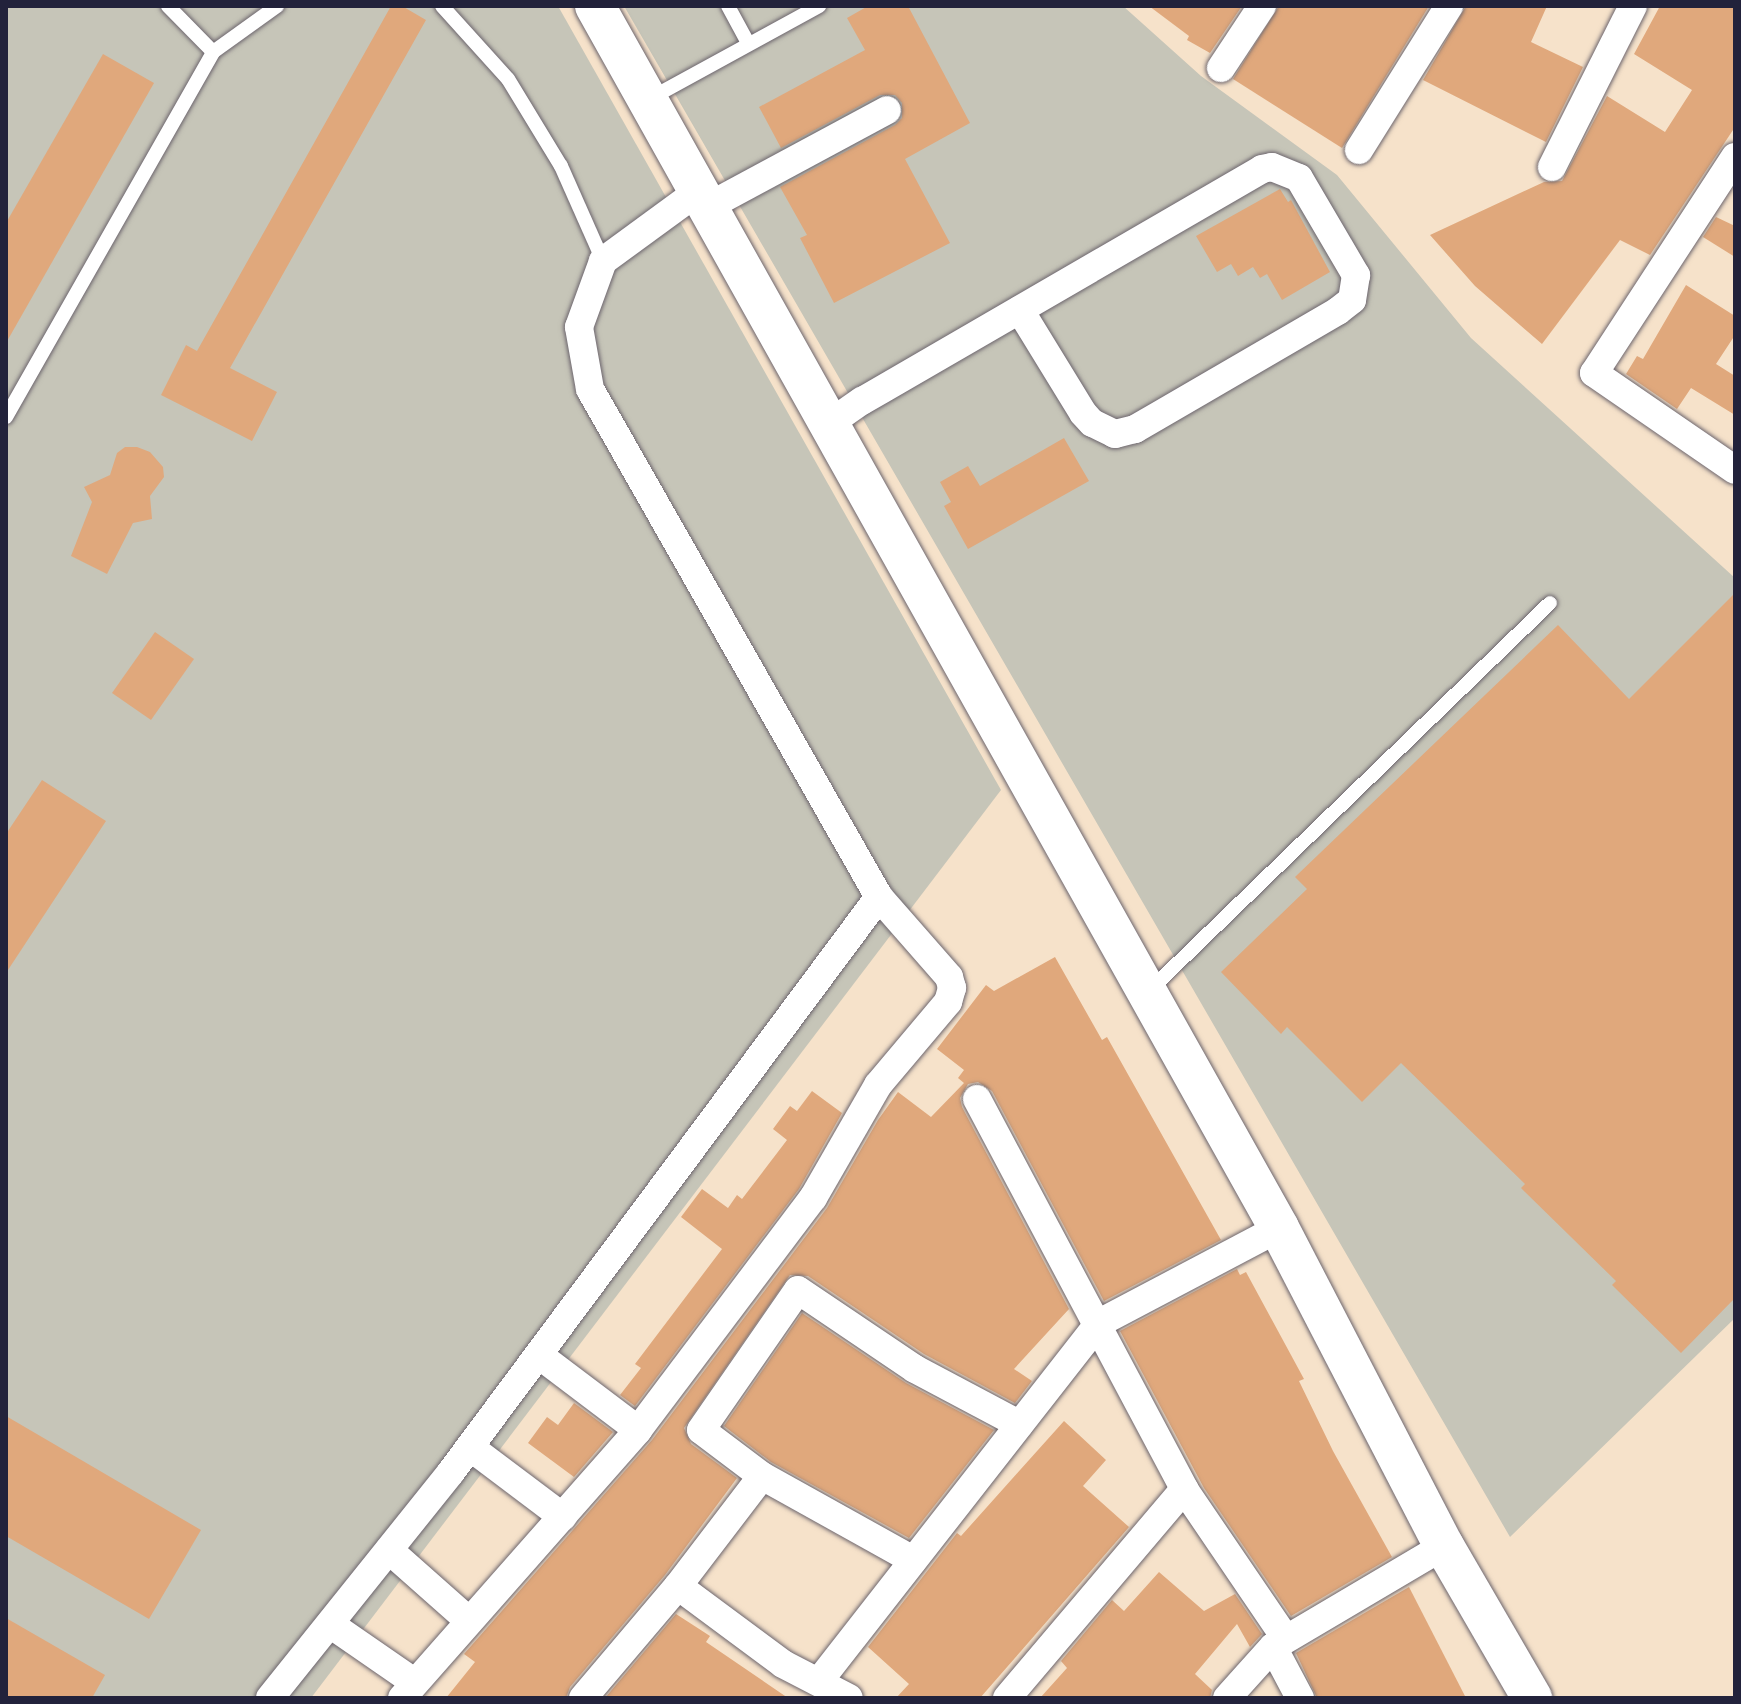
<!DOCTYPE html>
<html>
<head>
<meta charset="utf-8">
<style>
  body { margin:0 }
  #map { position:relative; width:1741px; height:1704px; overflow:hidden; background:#f6e2ca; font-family:Kalam,sans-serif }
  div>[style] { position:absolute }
  .industrial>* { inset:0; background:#c6c5b8 }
  .building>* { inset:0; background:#e0a87c }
  .roads { filter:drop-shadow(0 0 2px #6c656d) drop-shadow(0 0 2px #6c656d) }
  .lane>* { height:14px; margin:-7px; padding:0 7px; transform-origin:7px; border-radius:7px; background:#fff }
  .street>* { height:28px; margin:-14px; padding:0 14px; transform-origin:14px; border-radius:14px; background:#fff }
  .secondary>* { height:40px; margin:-20px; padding:0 20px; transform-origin:20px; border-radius:20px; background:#fff }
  span { translate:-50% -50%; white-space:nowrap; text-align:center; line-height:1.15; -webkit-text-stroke:6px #fbf7ec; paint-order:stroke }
  .frame { position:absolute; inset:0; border:8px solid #22223b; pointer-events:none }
</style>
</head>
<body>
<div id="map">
  <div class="industrial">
    <i style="clip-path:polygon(6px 6px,558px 6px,1001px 790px,311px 1698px,6px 1698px)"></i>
    <i style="clip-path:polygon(624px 6px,1123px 6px,1201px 76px,1337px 175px,1471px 338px,1735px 578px,1735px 1318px,1510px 1537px)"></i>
  </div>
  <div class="building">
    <i style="clip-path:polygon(391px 6px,402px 6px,426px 20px,230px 368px,277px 392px,252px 441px,161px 395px,186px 345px,197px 351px)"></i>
    <i style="clip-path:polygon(868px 6px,908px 6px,970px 123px,905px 159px,950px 243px,834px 303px,800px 238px,807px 235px,780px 187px,895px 125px,902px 118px,902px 103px,895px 95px,880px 95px,781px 148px,759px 107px,865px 50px,847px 18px)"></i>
    <i style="clip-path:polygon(1149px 6px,1242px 6px,1210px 53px,1187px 40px,1189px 36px)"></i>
    <i style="clip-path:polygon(1279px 6px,1429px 6px,1342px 148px,1233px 79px)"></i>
    <i style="clip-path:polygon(1466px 6px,1547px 6px,1531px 42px,1583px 67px,1546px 142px,1423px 80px)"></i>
    <i style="clip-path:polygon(1660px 6px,1735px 6px,1735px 127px,1650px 255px,1620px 240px,1542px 344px,1475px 286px,1430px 235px,1544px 182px,1562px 181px,1607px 96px,1665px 132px,1692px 90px,1634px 54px)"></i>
    <i style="clip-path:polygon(103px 54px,154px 83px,6px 343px,6px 223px)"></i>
    <i style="clip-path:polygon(1280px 189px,1288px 202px,1291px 200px,1330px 272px,1282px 300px,1267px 274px,1260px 278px,1253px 267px,1238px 276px,1231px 264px,1217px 272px,1196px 236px)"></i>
    <i style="clip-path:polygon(1716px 217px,1735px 226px,1735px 257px,1703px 237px)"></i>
    <i style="clip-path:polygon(1686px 285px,1735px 316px,1735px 335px,1716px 364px,1735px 376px,1735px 415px,1691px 388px,1677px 409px,1626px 374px,1637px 356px,1643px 359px)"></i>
    <i style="clip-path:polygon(1064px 438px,1089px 481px,968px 549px,944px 506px,951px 502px,940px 482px,968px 466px,980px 486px)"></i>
    <i style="clip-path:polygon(125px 447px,137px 447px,150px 452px,163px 467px,164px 477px,150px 496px,152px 519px,133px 523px,107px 574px,71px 556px,92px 502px,84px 487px,110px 475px,117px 453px)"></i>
    <i style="clip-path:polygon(1735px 593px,1735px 1298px,1681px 1353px,1612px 1285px,1616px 1281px,1521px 1188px,1525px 1184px,1401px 1063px,1362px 1102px,1287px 1027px,1281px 1034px,1221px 972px,1307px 889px,1295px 877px,1558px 625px,1629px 699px)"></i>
    <i style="clip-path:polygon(155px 632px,194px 659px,151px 720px,112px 693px)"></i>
    <i style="clip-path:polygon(42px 780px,106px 821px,6px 973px,6px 834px)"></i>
    <i style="clip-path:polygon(1055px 957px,1102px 1040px,1107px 1037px,1221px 1240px,1104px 1301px,992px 1091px,978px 1082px,968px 1084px,960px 1098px,962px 1107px,1069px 1309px,1014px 1369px,1032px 1381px,1015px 1403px,924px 1354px,808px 1276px,790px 1275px,684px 1428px,691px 1444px,737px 1478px,665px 1575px,570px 1687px,566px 1698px,446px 1698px,475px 1662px,464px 1654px,652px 1440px,827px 1208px,878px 1120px,898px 1092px,931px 1117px,964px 1083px,958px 1078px,964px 1070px,937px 1049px,986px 985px,994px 991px)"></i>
    <i style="clip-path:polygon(812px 1091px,842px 1113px,799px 1189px,635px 1406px,620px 1395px,641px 1368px,635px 1364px,722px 1249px,681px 1217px,702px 1189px,728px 1208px,737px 1195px,742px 1199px,787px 1140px,773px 1129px,790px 1106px,797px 1111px)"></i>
    <i style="clip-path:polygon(1237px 1269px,1240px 1275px,1246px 1272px,1304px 1379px,1299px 1381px,1333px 1451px,1392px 1557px,1291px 1616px,1204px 1488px,1120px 1331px)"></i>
    <i style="clip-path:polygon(802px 1313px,906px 1383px,994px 1430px,909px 1538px,771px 1462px,724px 1426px)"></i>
    <i style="clip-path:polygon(574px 1403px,613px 1432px,574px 1477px,528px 1443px,547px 1417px,558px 1425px)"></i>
    <i style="clip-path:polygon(6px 1416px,201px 1530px,149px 1619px,6px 1536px)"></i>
    <i style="clip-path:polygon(1064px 1421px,1106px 1460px,1083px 1486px,1129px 1527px,980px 1698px,896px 1698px,909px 1684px,868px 1647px,957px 1533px,961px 1536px)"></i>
    <i style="clip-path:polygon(1159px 1572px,1204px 1611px,1235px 1594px,1262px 1634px,1250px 1647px,1237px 1624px,1195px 1674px,1212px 1690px,1210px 1698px,1040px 1698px,1067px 1668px,1061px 1661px,1112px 1600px,1124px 1611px)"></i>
    <i style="clip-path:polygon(1409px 1587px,1466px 1698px,1317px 1698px,1296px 1653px)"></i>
    <i style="clip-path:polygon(676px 1614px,710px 1636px,706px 1642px,788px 1698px,605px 1698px)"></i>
    <i style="clip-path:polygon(6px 1618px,105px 1675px,92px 1698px,6px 1698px)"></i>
  </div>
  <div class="roads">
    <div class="lane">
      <i style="left:168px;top:6px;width:64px;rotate:45.6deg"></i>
      <i style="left:442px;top:6px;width:98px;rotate:47.9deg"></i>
      <i style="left:508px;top:79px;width:102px;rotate:58.7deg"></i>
      <i style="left:561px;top:166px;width:104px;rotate:66.1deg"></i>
      <i style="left:728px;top:6px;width:42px;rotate:61.6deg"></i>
      <i style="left:651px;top:98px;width:192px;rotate:-28.7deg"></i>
      <i style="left:6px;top:417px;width:420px;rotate:-60.4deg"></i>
      <i style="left:213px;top:52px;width:79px;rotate:-35.7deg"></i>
      <i style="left:1151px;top:989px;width:555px;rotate:-44.05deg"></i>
    </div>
    <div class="street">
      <i style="left:1221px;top:68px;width:74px;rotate:-56.5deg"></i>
      <i style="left:1359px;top:150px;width:170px;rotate:-58deg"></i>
      <i style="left:1735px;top:157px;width:258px;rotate:123.1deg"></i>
      <i style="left:1594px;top:373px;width:171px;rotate:34.5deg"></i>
      <i style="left:1552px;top:167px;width:180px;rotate:-63.3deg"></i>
      <i style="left:709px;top:206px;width:202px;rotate:-28.3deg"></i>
      <i style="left:830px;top:423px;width:39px;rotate:-35deg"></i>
      <i style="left:862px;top:401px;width:462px;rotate:-30.1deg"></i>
      <i style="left:1262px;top:169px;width:10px;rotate:-11deg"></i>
      <i style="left:1272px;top:167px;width:29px;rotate:22deg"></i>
      <i style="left:1299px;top:178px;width:113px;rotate:59.6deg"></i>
      <i style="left:1356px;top:275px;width:25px;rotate:99deg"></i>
      <i style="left:1352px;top:300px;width:18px;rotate:142deg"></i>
      <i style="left:1338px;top:311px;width:235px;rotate:149.8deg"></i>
      <i style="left:1135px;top:429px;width:21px;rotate:166deg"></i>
      <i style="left:1115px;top:434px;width:25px;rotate:-154deg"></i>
      <i style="left:1092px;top:423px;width:13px;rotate:-132deg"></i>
      <i style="left:1083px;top:413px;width:121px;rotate:-121.5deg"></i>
      <i style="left:977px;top:1099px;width:442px;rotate:62deg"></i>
      <i style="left:1184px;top:1489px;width:181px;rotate:55.8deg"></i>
      <i style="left:539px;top:1355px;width:124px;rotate:37.1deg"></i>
      <i style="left:470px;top:1447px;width:116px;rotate:37deg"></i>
      <i style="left:389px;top:1550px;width:104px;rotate:41.5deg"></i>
      <i style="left:913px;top:1560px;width:173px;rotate:-150.9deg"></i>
      <i style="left:762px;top:1476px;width:76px;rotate:-143deg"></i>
      <i style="left:701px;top:1430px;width:170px;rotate:-55.3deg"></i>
      <i style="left:798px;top:1290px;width:141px;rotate:34deg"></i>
      <i style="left:915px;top:1369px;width:118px;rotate:27.9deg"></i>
      <i style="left:678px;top:1586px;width:131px;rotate:36.6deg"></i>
      <i style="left:783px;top:1664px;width:74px;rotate:27.3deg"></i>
      <i style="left:330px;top:1624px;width:102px;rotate:34.6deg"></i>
      <i style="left:1273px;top:1647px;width:58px;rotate:62.1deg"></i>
      <i style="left:820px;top:1680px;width:453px;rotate:-52deg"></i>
      <i style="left:1099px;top:1323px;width:204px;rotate:-27.8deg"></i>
      <i style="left:270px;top:1698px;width:290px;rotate:-51.3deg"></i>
      <i style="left:451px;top:1472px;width:717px;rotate:-53.34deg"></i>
      <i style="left:879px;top:897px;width:584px;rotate:-119.64deg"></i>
      <i style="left:590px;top:389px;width:63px;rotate:-100.1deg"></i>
      <i style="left:579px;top:327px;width:70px;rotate:-70deg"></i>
      <i style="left:603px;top:261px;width:120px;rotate:-36.2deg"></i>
      <i style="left:402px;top:1698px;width:357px;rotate:-48.6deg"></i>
      <i style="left:638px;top:1430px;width:291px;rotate:-53deg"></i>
      <i style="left:813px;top:1198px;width:130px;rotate:-60.1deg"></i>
      <i style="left:878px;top:1085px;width:109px;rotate:-49.9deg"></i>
      <i style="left:948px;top:1002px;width:15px;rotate:-74deg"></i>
      <i style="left:952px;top:988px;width:11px;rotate:-105deg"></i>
      <i style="left:949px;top:977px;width:106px;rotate:-131.2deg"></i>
      <i style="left:583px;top:1698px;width:147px;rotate:-49.7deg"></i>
      <i style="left:678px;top:1586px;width:138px;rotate:-52.6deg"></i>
      <i style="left:1007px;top:1698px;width:274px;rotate:-49.7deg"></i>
      <i style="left:1227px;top:1698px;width:69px;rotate:-48deg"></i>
      <i style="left:1273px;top:1647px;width:199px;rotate:-30.6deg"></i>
    </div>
    <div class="secondary">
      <i style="left:595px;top:6px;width:1400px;rotate:60.76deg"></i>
      <i style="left:1279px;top:1228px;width:358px;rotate:62.6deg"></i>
      <i style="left:1444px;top:1546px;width:176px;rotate:59.9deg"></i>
    </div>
  </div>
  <div class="frame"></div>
</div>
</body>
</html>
